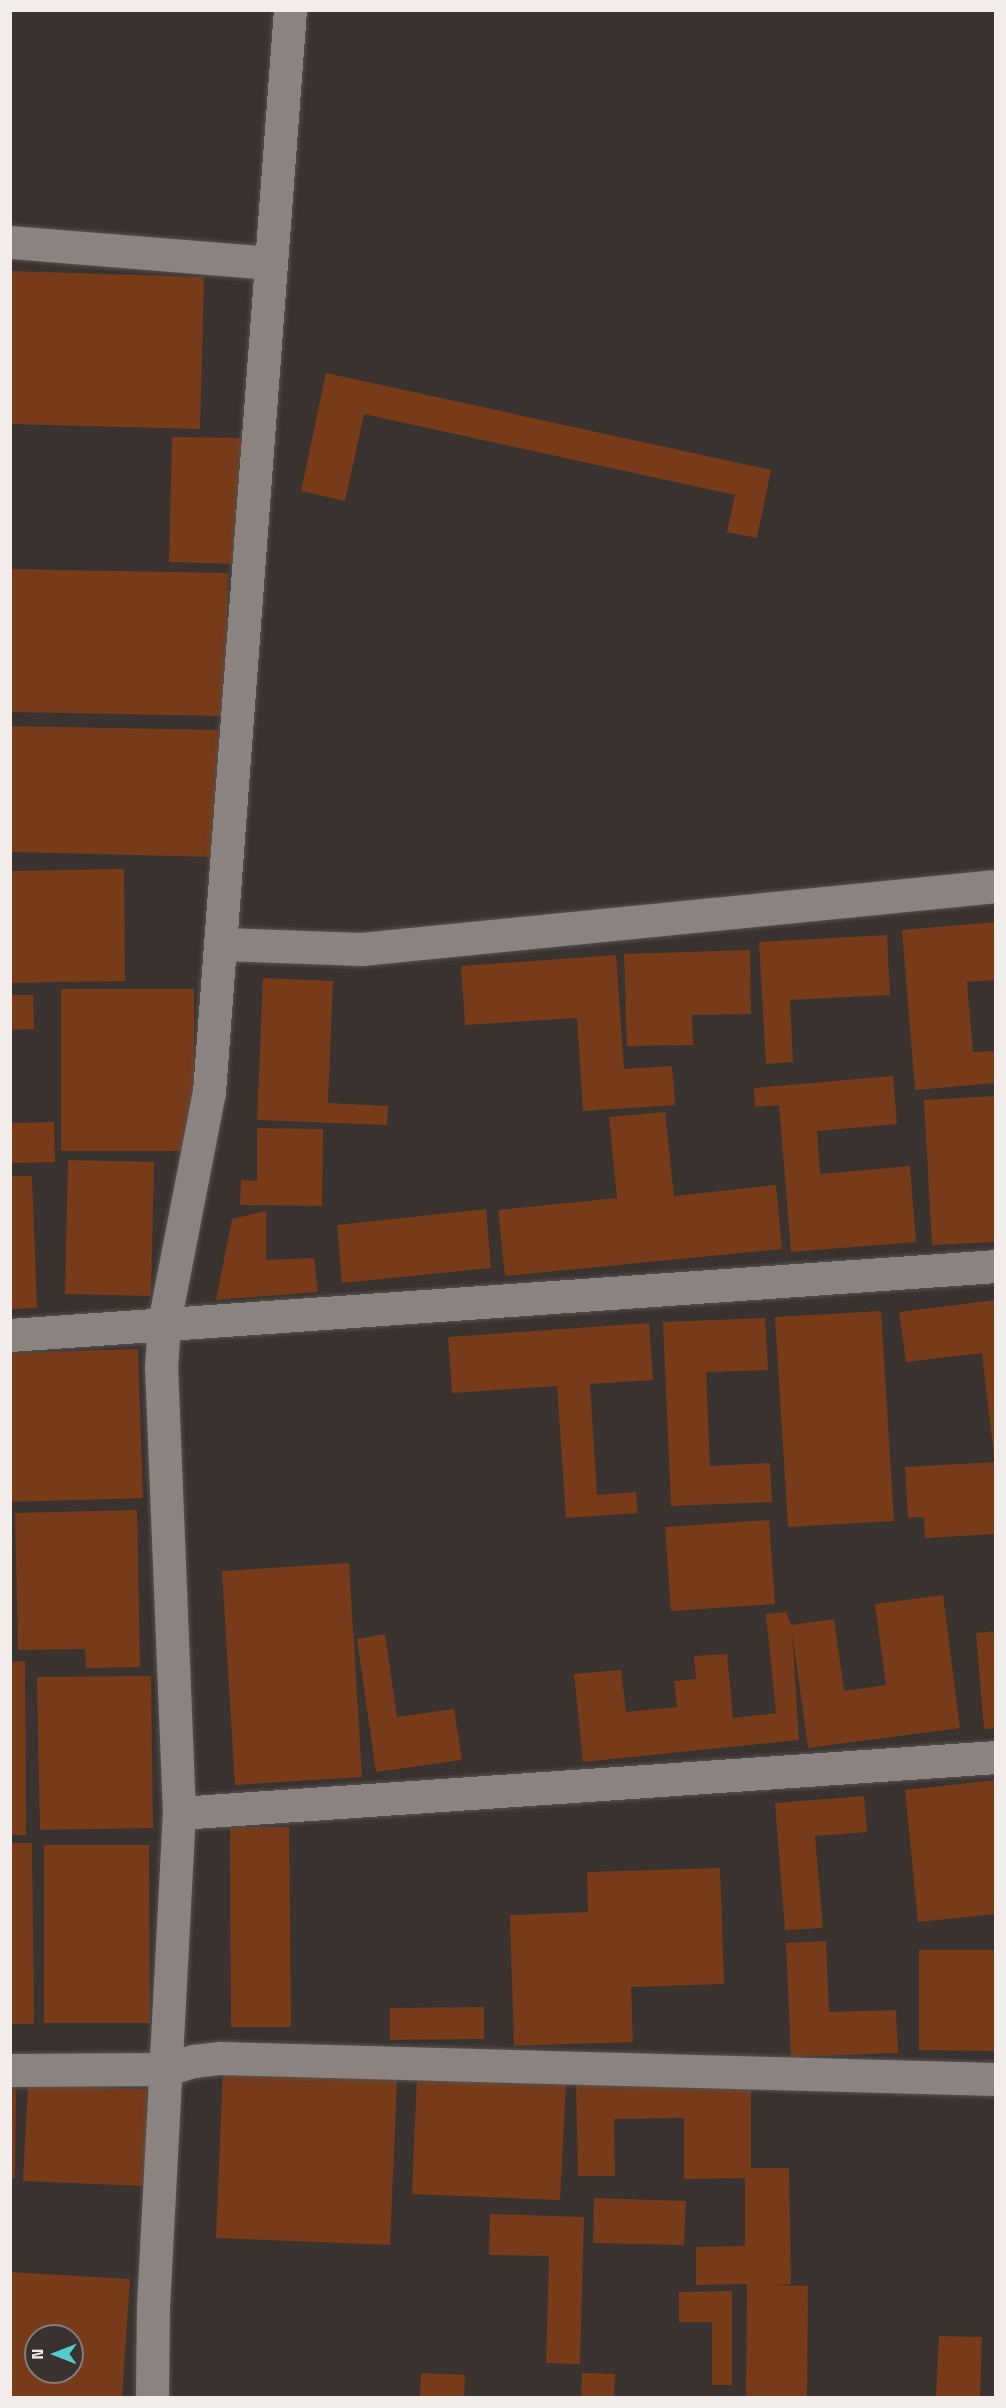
<!DOCTYPE html>
<html>
<head>
<meta charset="utf-8">
<style>
  body { margin:0 }
  #map { position:relative; width:1006px; height:2408px; overflow:hidden; background:#39322f; font-family:"Space Grotesk",sans-serif }
  div>[style] { position:absolute }
  .building>* { inset:0; background:#773b19 }
  .roads { filter:drop-shadow(0 0 2px #57514e) drop-shadow(0 0 2px #57514e) }
  .street>* { height:33px; margin:-16.5px; padding:0 16.5px; transform-origin:16.5px; border-radius:16.5px; background:#8b837f }
  span { translate:-50% -50%; white-space:nowrap; text-align:center; line-height:1.15; -webkit-text-stroke:4.5px #39322f; paint-order:stroke }
  .frame { position:absolute; inset:0; border:12px solid #f2edeb; pointer-events:none }
  .north { position:absolute; left:24px; top:2324px; width:60px; height:60px; box-sizing:border-box; background:#39322f; border:2px solid #837d7a; border-radius:50%; rotate:270deg; font-size:16px; font-weight:700; line-height:24px; text-align:center; color:#f2edeb }
  .north::after { content:''; display:block; margin:auto; width:21px; height:27px; background:#52cdcf; clip-path:polygon(50% 0,100% 100%,50% 72%,0 100%) }
</style>
</head>
<body>
<div id="map">
  <div class="building">
    <i style="clip-path:polygon(10px 271px,204px 277px,200px 429px,10px 424px)"></i>
    <i style="clip-path:polygon(326px 373px,771px 470px,757px 538px,727px 532px,735px 495px,364px 414px,345px 501px,301px 491px)"></i>
    <i style="clip-path:polygon(172px 437px,242px 438px,238px 564px,169px 562px)"></i>
    <i style="clip-path:polygon(10px 569px,228px 573px,225px 716px,10px 712px)"></i>
    <i style="clip-path:polygon(10px 726px,219px 730px,216px 857px,10px 852px)"></i>
    <i style="clip-path:polygon(124px 869px,125px 981px,10px 983px,10px 871px)"></i>
    <i style="clip-path:polygon(996px 922px,996px 980px,967px 982px,973px 1052px,996px 1051px,996px 1083px,915px 1090px,902px 930px)"></i>
    <i style="clip-path:polygon(887px 935px,890px 995px,790px 1000px,793px 1062px,766px 1064px,759px 942px)"></i>
    <i style="clip-path:polygon(750px 950px,751px 1014px,692px 1015px,693px 1045px,627px 1046px,624px 954px)"></i>
    <i style="clip-path:polygon(616px 955px,624px 1069px,672px 1066px,675px 1105px,583px 1111px,577px 1018px,465px 1025px,461px 966px)"></i>
    <i style="clip-path:polygon(263px 978px,333px 981px,328px 1103px,388px 1106px,387px 1125px,257px 1120px)"></i>
    <i style="clip-path:polygon(61px 989px,194px 989px,194px 1151px,61px 1151px)"></i>
    <i style="clip-path:polygon(10px 995px,33px 995px,34px 1029px,10px 1030px)"></i>
    <i style="clip-path:polygon(893px 1076px,897px 1124px,817px 1131px,820px 1174px,910px 1166px,916px 1242px,791px 1252px,779px 1105px,755px 1107px,754px 1088px)"></i>
    <i style="clip-path:polygon(996px 1096px,996px 1242px,932px 1245px,924px 1100px)"></i>
    <i style="clip-path:polygon(665px 1112px,674px 1196px,776px 1185px,782px 1249px,505px 1276px,498px 1210px,617px 1198px,609px 1117px)"></i>
    <i style="clip-path:polygon(54px 1122px,55px 1162px,10px 1163px,10px 1123px)"></i>
    <i style="clip-path:polygon(257px 1128px,323px 1129px,322px 1206px,240px 1205px,241px 1180px,257px 1181px)"></i>
    <i style="clip-path:polygon(68px 1160px,154px 1162px,151px 1296px,65px 1294px)"></i>
    <i style="clip-path:polygon(10px 1176px,32px 1176px,37px 1308px,10px 1309px)"></i>
    <i style="clip-path:polygon(486px 1209px,491px 1268px,342px 1283px,337px 1225px)"></i>
    <i style="clip-path:polygon(266px 1211px,266px 1260px,314px 1258px,318px 1292px,216px 1300px,232px 1219px)"></i>
    <i style="clip-path:polygon(996px 1300px,996px 1457px,994px 1457px,982px 1353px,906px 1362px,899px 1312px)"></i>
    <i style="clip-path:polygon(881px 1311px,894px 1521px,788px 1527px,775px 1317px)"></i>
    <i style="clip-path:polygon(765px 1318px,768px 1370px,706px 1372px,710px 1466px,770px 1463px,772px 1502px,671px 1506px,663px 1322px)"></i>
    <i style="clip-path:polygon(649px 1323px,653px 1380px,590px 1384px,597px 1495px,636px 1492px,638px 1513px,566px 1518px,557px 1386px,452px 1393px,448px 1337px)"></i>
    <i style="clip-path:polygon(138px 1349px,143px 1498px,10px 1502px,10px 1353px)"></i>
    <i style="clip-path:polygon(996px 1462px,996px 1534px,925px 1538px,924px 1517px,908px 1518px,905px 1467px)"></i>
    <i style="clip-path:polygon(137px 1510px,140px 1667px,86px 1668px,85px 1649px,18px 1650px,15px 1513px)"></i>
    <i style="clip-path:polygon(769px 1520px,775px 1604px,671px 1611px,665px 1527px)"></i>
    <i style="clip-path:polygon(349px 1563px,362px 1777px,235px 1785px,222px 1571px)"></i>
    <i style="clip-path:polygon(943px 1595px,960px 1728px,808px 1748px,792px 1632px,799px 1740px,583px 1762px,574px 1674px,621px 1670px,626px 1712px,677px 1707px,674px 1681px,696px 1679px,694px 1656px,727px 1654px,733px 1718px,776px 1713px,766px 1614px,786px 1612px,791px 1625px,834px 1619px,844px 1691px,886px 1685px,875px 1604px)"></i>
    <i style="clip-path:polygon(996px 1631px,996px 1728px,984px 1729px,976px 1633px)"></i>
    <i style="clip-path:polygon(385px 1634px,397px 1717px,454px 1709px,462px 1760px,376px 1772px,357px 1639px)"></i>
    <i style="clip-path:polygon(25px 1661px,26px 1835px,10px 1835px,10px 1662px)"></i>
    <i style="clip-path:polygon(151px 1676px,153px 1828px,40px 1830px,37px 1677px)"></i>
    <i style="clip-path:polygon(996px 1780px,996px 1914px,918px 1922px,905px 1790px)"></i>
    <i style="clip-path:polygon(864px 1796px,867px 1832px,815px 1836px,823px 1928px,785px 1930px,775px 1803px)"></i>
    <i style="clip-path:polygon(230px 1827px,289px 1827px,291px 2027px,231px 2027px)"></i>
    <i style="clip-path:polygon(10px 1843px,32px 1843px,34px 2024px,10px 2024px)"></i>
    <i style="clip-path:polygon(44px 1845px,149px 1845px,150px 2023px,44px 2023px)"></i>
    <i style="clip-path:polygon(720px 1868px,724px 1984px,631px 1987px,633px 2042px,514px 2046px,510px 1915px,588px 1912px,587px 1872px)"></i>
    <i style="clip-path:polygon(826px 1941px,829px 2012px,896px 2010px,898px 2053px,791px 2057px,786px 1943px)"></i>
    <i style="clip-path:polygon(919px 1950px,996px 1950px,996px 2051px,919px 2050px)"></i>
    <i style="clip-path:polygon(484px 2007px,484px 2039px,390px 2040px,390px 2008px)"></i>
    <i style="clip-path:polygon(223px 2071px,397px 2080px,390px 2245px,216px 2238px)"></i>
    <i style="clip-path:polygon(417px 2075px,566px 2082px,560px 2200px,412px 2194px)"></i>
    <i style="clip-path:polygon(751px 2083px,751px 2168px,789px 2168px,791px 2284px,771px 2285px,808px 2286px,807px 2398px,746px 2398px,747px 2284px,696px 2285px,696px 2247px,745px 2246px,745px 2178px,684px 2179px,684px 2118px,614px 2119px,615px 2176px,578px 2176px,576px 2085px)"></i>
    <i style="clip-path:polygon(10px 2084px,16px 2084px,15px 2178px,10px 2178px)"></i>
    <i style="clip-path:polygon(28px 2085px,147px 2089px,144px 2186px,23px 2181px)"></i>
    <i style="clip-path:polygon(594px 2198px,686px 2201px,684px 2245px,593px 2243px)"></i>
    <i style="clip-path:polygon(490px 2214px,584px 2217px,580px 2364px,546px 2363px,549px 2256px,489px 2255px)"></i>
    <i style="clip-path:polygon(evenodd,10px 2272px,130px 2279px,122px 2398px,10px 2398px,10px 2272px,36px 2336px,72px 2336px,72px 2372px,36px 2372px,36px 2336px)"></i>
    <i style="clip-path:polygon(732px 2291px,732px 2385px,712px 2385px,712px 2322px,679px 2322px,679px 2292px)"></i>
    <i style="clip-path:polygon(939px 2336px,982px 2337px,980px 2398px,936px 2398px)"></i>
    <i style="clip-path:polygon(421px 2373px,465px 2375px,464px 2398px,420px 2398px)"></i>
    <i style="clip-path:polygon(582px 2373px,615px 2374px,614px 2398px,581px 2398px)"></i>
  </div>
  <div class="roads">
    <div class="street">
      <i style="left:10px;top:242px;width:261px;rotate:4.6deg"></i>
      <i style="left:223px;top:944px;width:138px;rotate:2.1deg"></i>
      <i style="left:361px;top:949px;width:638px;rotate:-5.67deg"></i>
      <i style="left:10px;top:1335px;width:988px;rotate:-4deg"></i>
      <i style="left:179px;top:1813px;width:819px;rotate:-3.92deg"></i>
      <i style="left:10px;top:2070px;width:157px;rotate:-0.4deg"></i>
      <i style="left:167px;top:2069px;width:28px;rotate:-17deg"></i>
      <i style="left:194px;top:2061px;width:26px;rotate:-7deg"></i>
      <i style="left:220px;top:2058px;width:776px;rotate:1.55deg"></i>
      <i style="left:152px;top:2398px;width:91px;rotate:-89.4deg"></i>
      <i style="left:153px;top:2307px;width:495px;rotate:-87deg"></i>
      <i style="left:179px;top:1813px;width:445px;rotate:-92.3deg"></i>
      <i style="left:161px;top:1368px;width:45px;rotate:-86.2deg"></i>
      <i style="left:164px;top:1323px;width:235px;rotate:-79deg"></i>
      <i style="left:209px;top:1092px;width:1085px;rotate:-85.72deg"></i>
    </div>
  </div>
  <div class="frame"></div>
  <div class="north">N</div>
</div>
</body>
</html>
